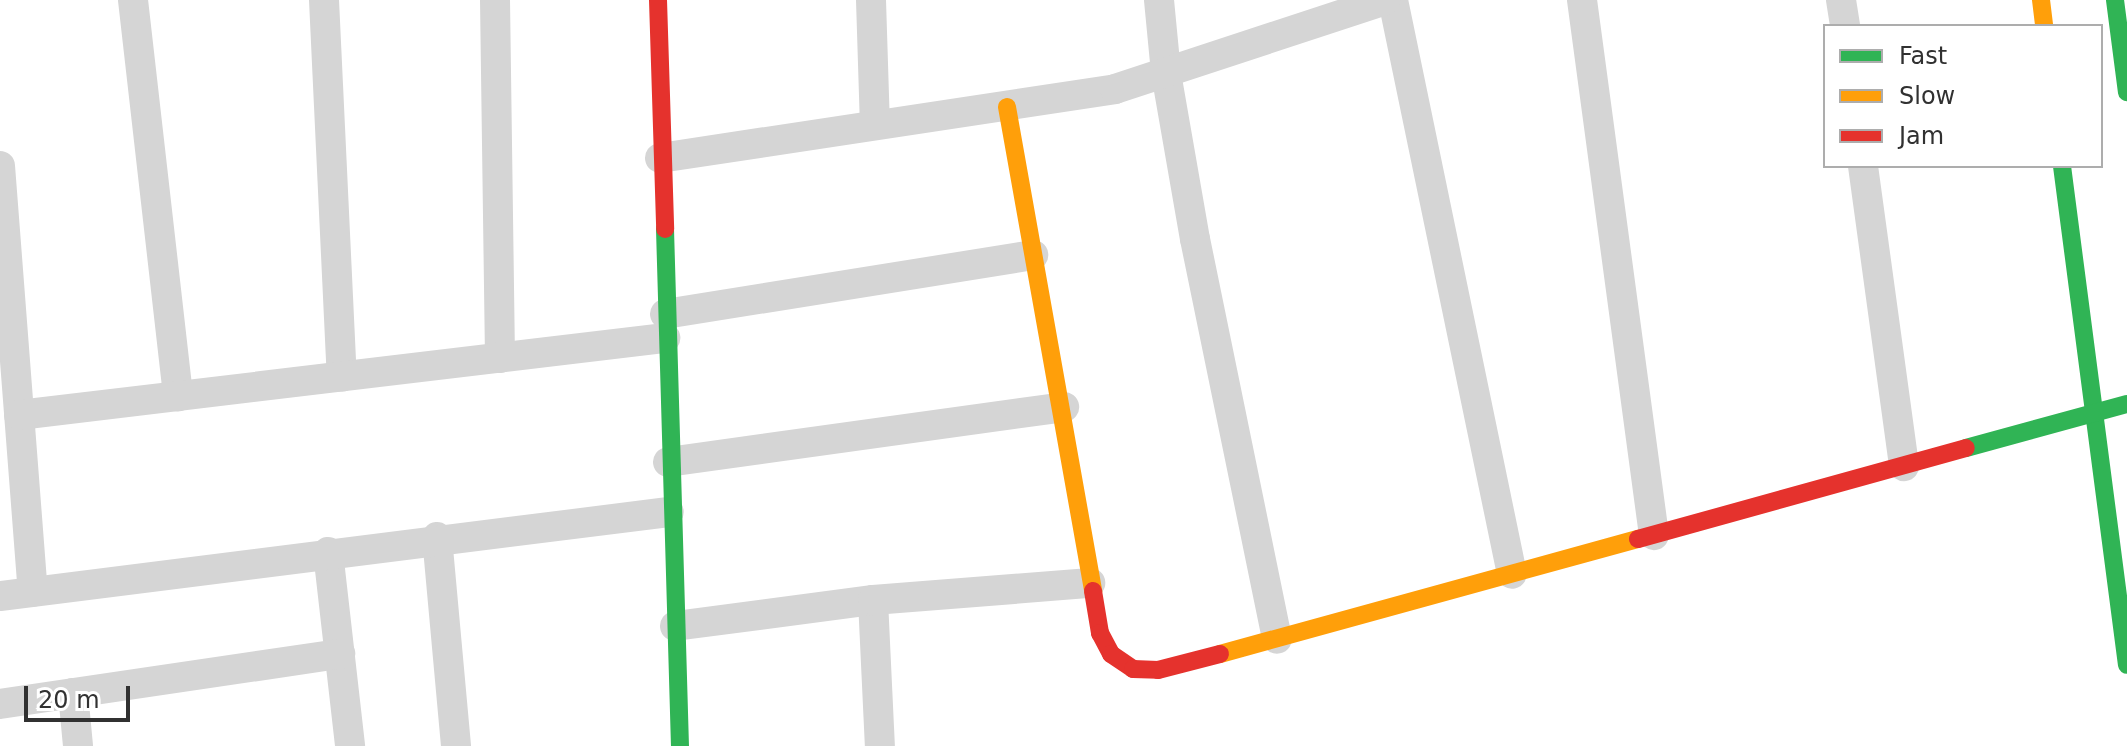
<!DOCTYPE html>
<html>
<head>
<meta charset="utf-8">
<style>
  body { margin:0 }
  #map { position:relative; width:2127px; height:746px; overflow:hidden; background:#fff; font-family:"DejaVu Sans",sans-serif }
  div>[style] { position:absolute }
  .street>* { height:30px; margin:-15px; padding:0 15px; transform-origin:15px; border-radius:15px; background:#d5d5d5 }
  .fast>* { height:18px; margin:-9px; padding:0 9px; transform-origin:9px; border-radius:9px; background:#30b455 }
  .slow>* { height:18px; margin:-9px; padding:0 9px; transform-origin:9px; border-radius:9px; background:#ff9f0a }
  .jam>* { height:18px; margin:-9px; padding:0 9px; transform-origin:9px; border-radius:9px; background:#e5322d }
  span { translate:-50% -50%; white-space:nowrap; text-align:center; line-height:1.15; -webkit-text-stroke:8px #fff; paint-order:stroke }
  .legend { position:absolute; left:1823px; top:24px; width:280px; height:144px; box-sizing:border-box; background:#fff; border:2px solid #adadad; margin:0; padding:10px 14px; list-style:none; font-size:24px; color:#313131 }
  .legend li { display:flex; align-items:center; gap:16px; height:40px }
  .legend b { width:40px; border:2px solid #adadad }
  .scale { position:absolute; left:24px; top:686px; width:106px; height:36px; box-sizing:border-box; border:4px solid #313131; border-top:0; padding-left:10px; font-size:24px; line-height:28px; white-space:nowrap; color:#313131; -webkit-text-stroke:6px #fff; paint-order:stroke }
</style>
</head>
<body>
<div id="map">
  <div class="street">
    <i style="left:133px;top:0;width:399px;rotate:83.5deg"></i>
    <i style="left:324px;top:0;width:377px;rotate:87.3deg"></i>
    <i style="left:495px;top:0;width:358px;rotate:89.2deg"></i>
    <i style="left:871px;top:0;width:125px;rotate:88.2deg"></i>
    <i style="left:1159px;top:0;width:73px;rotate:84.5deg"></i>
    <i style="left:1166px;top:73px;width:169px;rotate:80.1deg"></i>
    <i style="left:1195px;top:239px;width:408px;rotate:78.4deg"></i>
    <i style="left:1393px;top:0;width:586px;rotate:78.29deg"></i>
    <i style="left:1582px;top:0;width:540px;rotate:82.34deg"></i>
    <i style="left:1841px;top:0;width:26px;rotate:81deg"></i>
    <i style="left:660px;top:158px;width:460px;rotate:-8.6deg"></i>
    <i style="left:1115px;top:89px;width:285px;rotate:-18.2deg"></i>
    <i style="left:0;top:166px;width:427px;rotate:85.6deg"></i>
    <i style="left:1863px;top:166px;width:303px;rotate:82.2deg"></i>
    <i style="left:665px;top:314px;width:373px;rotate:-9.1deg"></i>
    <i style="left:19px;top:415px;width:651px;rotate:-6.8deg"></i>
    <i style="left:668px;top:462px;width:400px;rotate:-7.9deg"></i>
    <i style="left:437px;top:537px;width:210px;rotate:84.8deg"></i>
    <i style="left:328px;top:552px;width:195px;rotate:83.5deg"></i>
    <i style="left:0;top:596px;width:674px;rotate:-7.16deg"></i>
    <i style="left:873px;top:600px;width:146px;rotate:87.3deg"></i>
    <i style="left:675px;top:626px;width:200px;rotate:-7.5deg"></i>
    <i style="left:873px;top:600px;width:218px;rotate:-4.5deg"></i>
    <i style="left:73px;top:693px;width:53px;rotate:84.6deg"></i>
    <i style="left:0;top:704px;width:344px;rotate:-8.4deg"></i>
  </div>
  <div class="fast">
    <i style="left:2115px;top:0;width:93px;rotate:82.6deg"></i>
    <i style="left:2062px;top:166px;width:503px;rotate:82.58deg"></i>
    <i style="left:665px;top:229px;width:517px;rotate:88.34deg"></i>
    <i style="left:1966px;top:448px;width:167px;rotate:-15.3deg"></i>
  </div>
  <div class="slow">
    <i style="left:2041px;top:0;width:26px;rotate:83deg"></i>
    <i style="left:1007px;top:107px;width:492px;rotate:79.9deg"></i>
    <i style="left:1220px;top:654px;width:434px;rotate:-15.4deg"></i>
  </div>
  <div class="jam">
    <i style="left:658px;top:0;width:229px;rotate:88.2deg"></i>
    <i style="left:1638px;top:539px;width:340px;rotate:-15.5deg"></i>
    <i style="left:1093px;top:591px;width:43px;rotate:80.5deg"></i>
    <i style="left:1100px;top:633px;width:24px;rotate:62deg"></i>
    <i style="left:1111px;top:654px;width:27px;rotate:34deg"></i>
    <i style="left:1133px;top:669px;width:25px;rotate:2deg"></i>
    <i style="left:1158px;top:670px;width:64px;rotate:-14.5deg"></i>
  </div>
  <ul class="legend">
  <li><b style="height:10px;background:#30b455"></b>Fast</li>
  <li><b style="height:10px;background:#ff9f0a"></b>Slow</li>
  <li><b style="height:10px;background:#e5322d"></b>Jam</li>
  </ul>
  <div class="scale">20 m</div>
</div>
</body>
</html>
